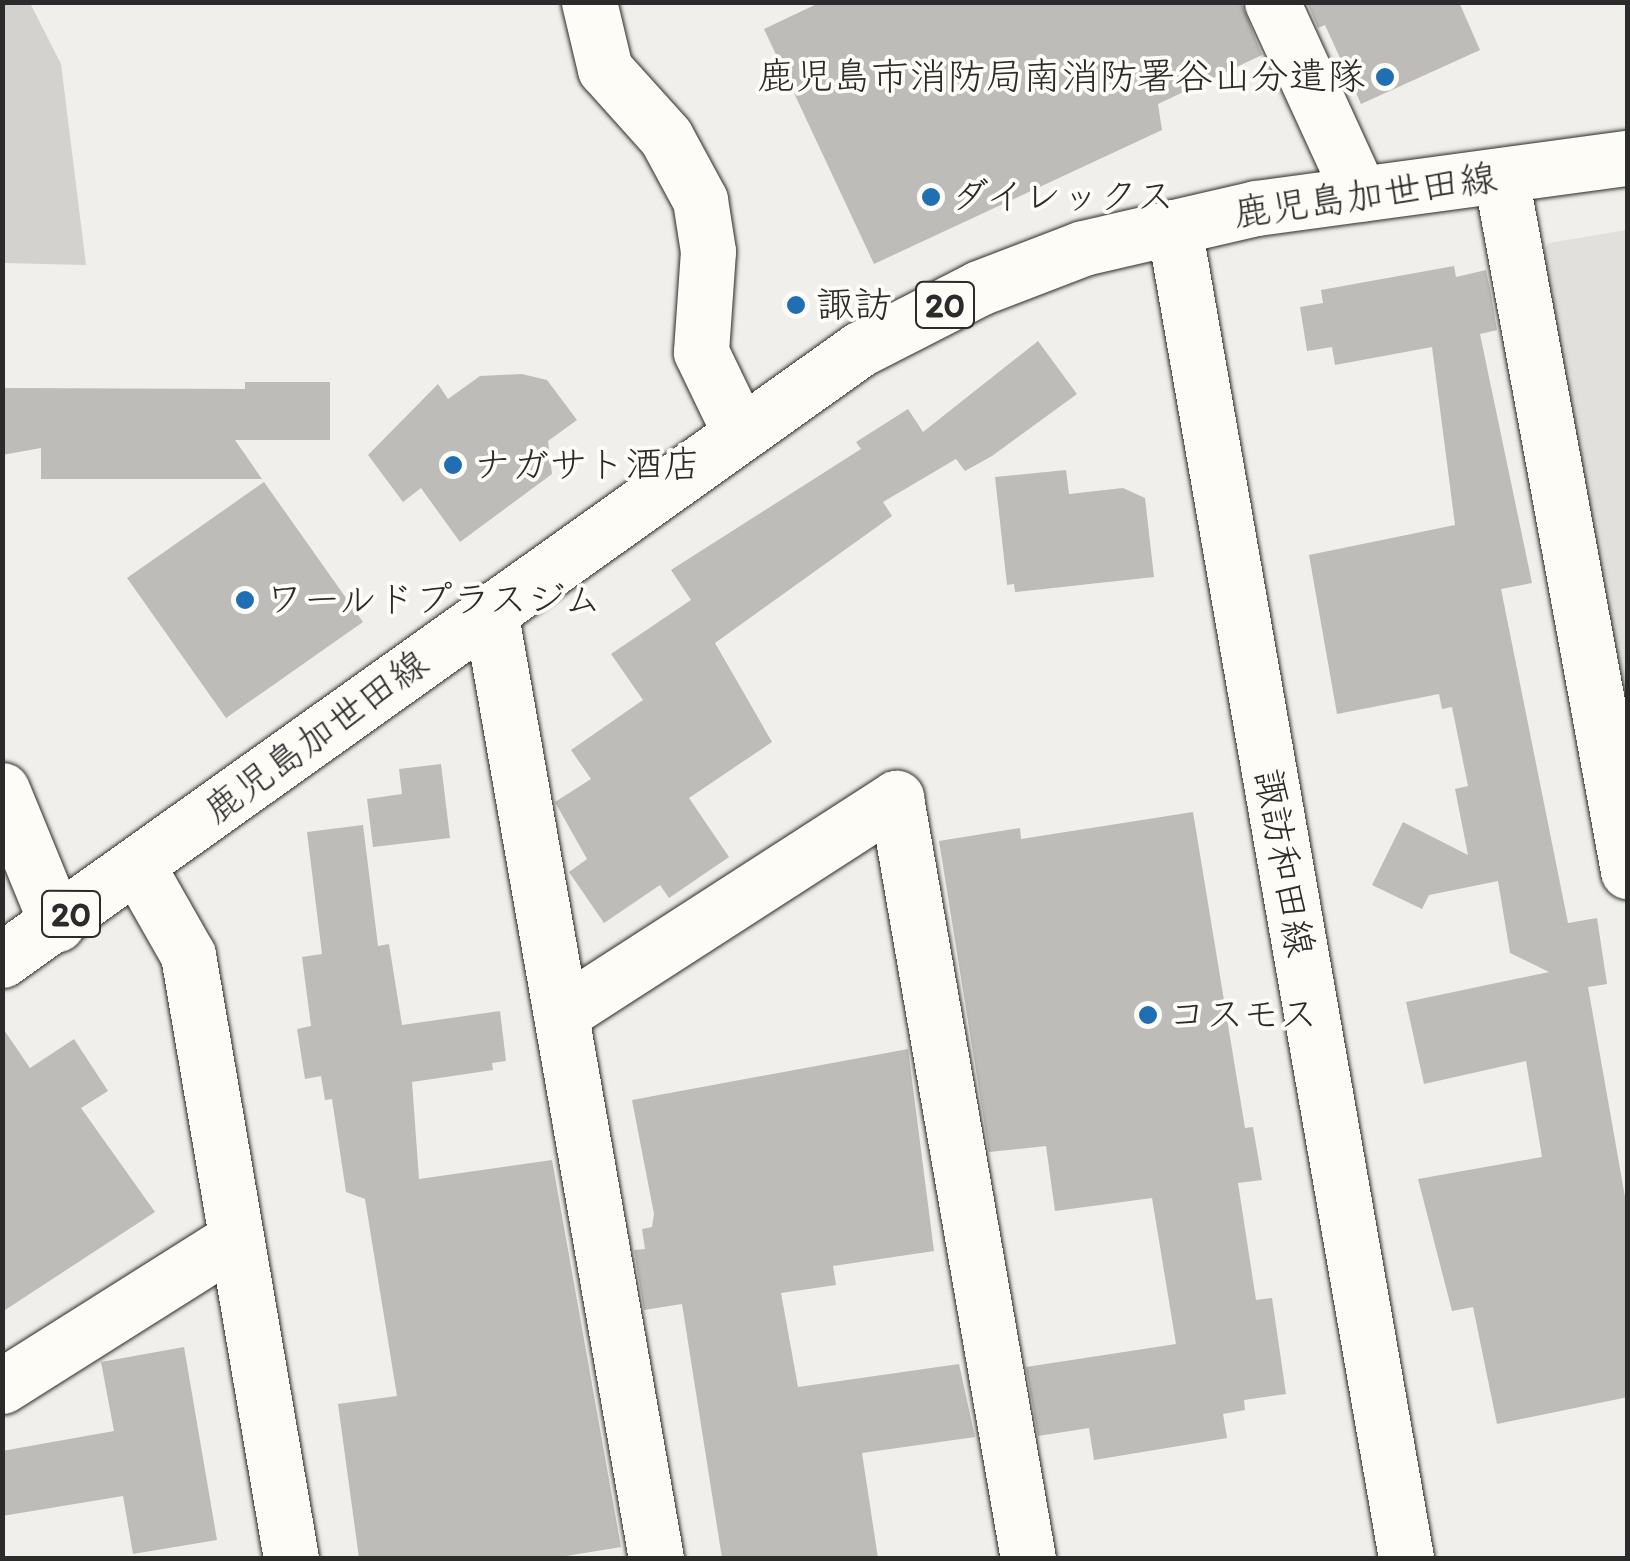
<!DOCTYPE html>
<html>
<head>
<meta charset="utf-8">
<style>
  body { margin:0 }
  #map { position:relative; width:1630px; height:1561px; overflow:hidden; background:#f0efeb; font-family:Itim,"Klee One",sans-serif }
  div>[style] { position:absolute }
  .built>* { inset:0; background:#e1e0dc }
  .green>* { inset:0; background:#d3d2cf }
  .building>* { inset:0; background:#bdbcb8 }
  .roads { filter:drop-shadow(0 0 2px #2b2b2b) drop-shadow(0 0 2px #2b2b2b) }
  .minor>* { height:55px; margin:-27.5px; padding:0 27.5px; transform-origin:27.5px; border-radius:27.5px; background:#fdfcf7 }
  .major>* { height:55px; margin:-27.5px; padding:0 27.5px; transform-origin:27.5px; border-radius:27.5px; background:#fdfcf7 }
  .dots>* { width:28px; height:28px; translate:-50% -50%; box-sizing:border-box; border:5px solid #fdfcf7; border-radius:50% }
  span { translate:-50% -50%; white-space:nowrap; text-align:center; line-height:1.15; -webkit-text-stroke:8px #fdfcf7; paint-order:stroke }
  .shield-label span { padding:2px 8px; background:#fdfcf7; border:2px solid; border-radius:8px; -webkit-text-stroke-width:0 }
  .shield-label { font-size:35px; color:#2b2b2b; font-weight:700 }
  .poi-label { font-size:38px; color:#2b2b2b }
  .right { translate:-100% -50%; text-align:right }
  .left { translate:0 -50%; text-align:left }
  .street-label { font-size:38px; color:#2b2b2b }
  .frame { position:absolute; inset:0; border:5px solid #2b2b2b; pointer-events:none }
</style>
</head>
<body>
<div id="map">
  <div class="built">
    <i style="clip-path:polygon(1627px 230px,1627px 750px,1534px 263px,1549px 243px)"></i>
  </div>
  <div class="green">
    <i style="clip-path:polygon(3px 2px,30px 3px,61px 64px,86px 265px,3px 263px)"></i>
  </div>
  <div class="building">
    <i style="clip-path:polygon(821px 2px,1241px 2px,1262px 55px,1158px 104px,1162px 130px,874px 264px,764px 29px)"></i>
    <i style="clip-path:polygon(1307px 2px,1459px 2px,1480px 50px,1361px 104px,1325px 25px,1318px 28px)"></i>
    <i style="clip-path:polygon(1454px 266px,1456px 277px,1486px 270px,1491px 294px,1497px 330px,1480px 334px,1532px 583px,1501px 589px,1568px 923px,1597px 918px,1607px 984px,1588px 987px,1628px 1214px,1628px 1397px,1497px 1424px,1473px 1307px,1452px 1311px,1418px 1179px,1542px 1157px,1526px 1061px,1424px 1084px,1406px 1002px,1549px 972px,1510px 953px,1498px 881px,1429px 895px,1422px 909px,1372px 885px,1403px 822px,1468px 855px,1455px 789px,1468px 786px,1452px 707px,1442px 709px,1439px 694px,1337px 714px,1309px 555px,1455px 525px,1432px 347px,1335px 365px,1332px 347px,1307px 351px,1300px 307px,1323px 303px,1321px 290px)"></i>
    <i style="clip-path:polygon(1038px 341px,1077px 394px,992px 456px,965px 471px,956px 459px,883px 502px,892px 516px,715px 643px,772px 742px,689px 798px,729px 857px,669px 898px,660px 885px,604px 923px,569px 872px,587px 859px,555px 802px,591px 779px,571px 750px,643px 700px,611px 654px,691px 600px,671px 570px,861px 449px,856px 442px,908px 409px,923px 432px)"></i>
    <i style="clip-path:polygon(522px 374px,547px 380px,577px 420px,548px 441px,552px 474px,460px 542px,421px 488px,403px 502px,368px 455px,438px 384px,448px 399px,480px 376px)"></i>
    <i style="clip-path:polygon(245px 382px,330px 382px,330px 440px,235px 440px,262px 479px,41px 479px,41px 448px,2px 455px,2px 388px,245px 389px)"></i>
    <i style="clip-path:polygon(1066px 470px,1069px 494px,1123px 488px,1145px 498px,1154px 577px,1015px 592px,1014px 584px,1007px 585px,995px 477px)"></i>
    <i style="clip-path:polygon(264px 482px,363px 622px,226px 718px,127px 578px)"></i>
    <i style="clip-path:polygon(441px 764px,450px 838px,373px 847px,367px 799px,402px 794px,399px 769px)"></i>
    <i style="clip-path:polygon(1193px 812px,1245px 1128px,1253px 1127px,1262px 1180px,1238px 1183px,1256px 1300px,1272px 1298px,1286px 1394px,1244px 1400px,1245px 1410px,1223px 1414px,1227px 1438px,1094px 1460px,1089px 1428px,1038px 1436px,1026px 1367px,1176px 1344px,1152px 1198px,1055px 1211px,1046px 1146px,989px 1152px,939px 841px,1020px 828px,1021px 839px)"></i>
    <i style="clip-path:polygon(363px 825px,378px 946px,389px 944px,402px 1025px,500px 1011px,506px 1061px,492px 1063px,493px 1070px,412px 1082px,419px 1179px,552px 1160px,621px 1547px,554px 1558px,359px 1558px,338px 1404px,397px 1396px,365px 1199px,346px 1192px,332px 1099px,325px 1100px,321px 1076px,305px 1079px,297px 1029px,311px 1026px,302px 957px,322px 954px,307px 832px)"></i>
    <i style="clip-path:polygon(2px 1027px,30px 1068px,74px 1039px,108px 1091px,81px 1108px,155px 1212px,2px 1312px)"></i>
    <i style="clip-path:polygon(908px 1049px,934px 1251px,833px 1266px,836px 1285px,781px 1293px,798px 1387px,959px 1364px,975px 1437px,862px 1453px,878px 1558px,722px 1558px,682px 1304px,644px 1310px,634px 1250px,645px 1249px,642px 1229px,652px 1227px,654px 1214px,632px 1100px)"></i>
    <i style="clip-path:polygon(184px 1347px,217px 1540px,133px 1554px,123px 1496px,2px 1516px,2px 1451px,114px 1431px,101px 1362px)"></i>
  </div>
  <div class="roads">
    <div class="minor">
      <i style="left:589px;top:2px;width:69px;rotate:76.6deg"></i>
      <i style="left:605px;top:69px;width:91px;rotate:48.1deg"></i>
      <i style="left:666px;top:137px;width:72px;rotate:61.6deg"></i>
      <i style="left:700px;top:200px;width:52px;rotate:81.1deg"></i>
      <i style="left:708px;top:251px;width:101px;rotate:94deg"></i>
      <i style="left:701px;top:352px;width:90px;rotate:64.3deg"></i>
      <i style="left:1272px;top:2px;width:211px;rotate:65.4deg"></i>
      <i style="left:1501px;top:177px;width:706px;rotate:79.63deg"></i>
      <i style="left:1174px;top:227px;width:1351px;rotate:80.11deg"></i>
      <i style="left:490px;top:610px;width:962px;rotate:80.07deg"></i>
      <i style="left:2px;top:790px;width:145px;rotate:67.7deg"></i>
      <i style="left:138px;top:867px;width:101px;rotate:60.4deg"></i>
      <i style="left:188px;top:955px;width:612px;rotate:80.31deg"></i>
      <i style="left:561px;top:1014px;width:399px;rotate:-32.8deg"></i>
      <i style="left:896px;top:798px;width:771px;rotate:80.15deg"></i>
      <i style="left:2px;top:1386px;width:274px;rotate:-32.2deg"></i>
    </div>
    <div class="major">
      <i style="left:2px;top:960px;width:1053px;rotate:-35.46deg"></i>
      <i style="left:860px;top:349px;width:134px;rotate:-27.1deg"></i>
      <i style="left:979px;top:288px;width:111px;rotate:-21deg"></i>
      <i style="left:1083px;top:248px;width:178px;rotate:-13deg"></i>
      <i style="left:1256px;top:208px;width:375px;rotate:-7.7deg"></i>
    </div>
  </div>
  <div class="dots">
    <i style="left:1385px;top:77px;background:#1f6fb2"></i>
    <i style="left:931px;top:197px;background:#1f6fb2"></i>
    <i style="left:796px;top:305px;background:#1f6fb2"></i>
    <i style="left:453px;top:465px;background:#1f6fb2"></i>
    <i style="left:245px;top:600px;background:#1f6fb2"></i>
    <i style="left:1148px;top:1015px;background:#1f6fb2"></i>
  </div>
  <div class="shield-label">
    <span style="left:945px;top:305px">20</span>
    <span style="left:71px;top:914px">20</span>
  </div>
  <div class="poi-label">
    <span class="right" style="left:1365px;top:77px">鹿児島市消防局南消防署谷山分遣隊</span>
    <span class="left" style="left:951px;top:197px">ダイレックス</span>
    <span class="left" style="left:816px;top:305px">諏訪</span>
    <span class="left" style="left:473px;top:465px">ナガサト酒店</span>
    <span class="left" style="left:265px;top:600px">ワールドプラスジム</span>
    <span class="left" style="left:1168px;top:1015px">コスモス</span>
  </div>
  <div class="street-label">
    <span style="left:1365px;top:196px;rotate:-8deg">鹿児島加世田線</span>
    <span style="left:316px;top:737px;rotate:-36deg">鹿児島加世田線</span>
    <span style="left:1284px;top:863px;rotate:80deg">諏訪和田線</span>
  </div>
  <div class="frame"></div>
</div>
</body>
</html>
